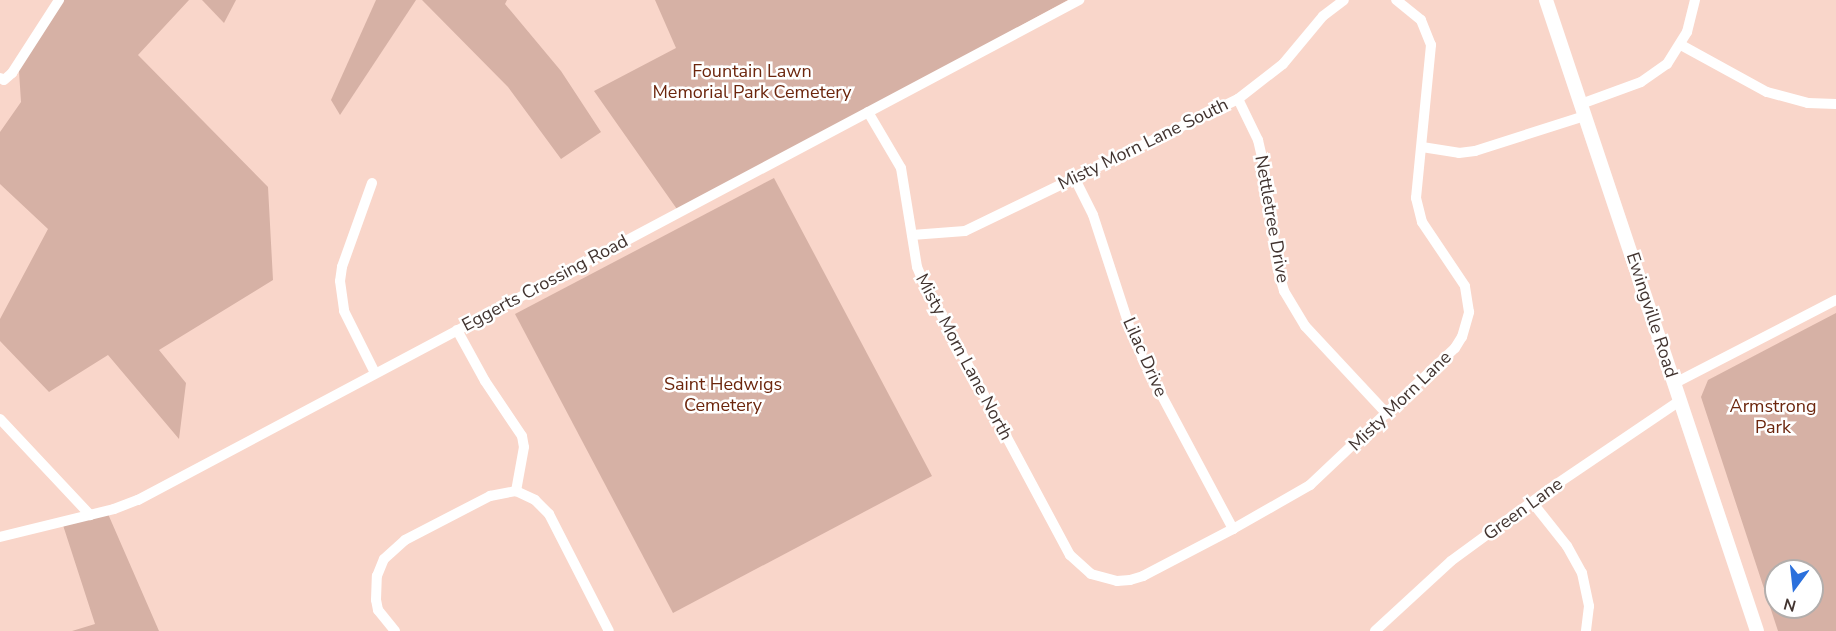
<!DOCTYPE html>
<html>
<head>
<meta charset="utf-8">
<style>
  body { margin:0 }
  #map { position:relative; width:1836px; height:631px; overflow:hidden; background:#f9d6ca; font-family:"Nunito Sans",sans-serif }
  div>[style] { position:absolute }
  .green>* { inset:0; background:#d6b1a5 }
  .minor>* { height:10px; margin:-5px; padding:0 5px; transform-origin:5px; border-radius:5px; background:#fff }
  .major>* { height:14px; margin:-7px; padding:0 7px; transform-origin:7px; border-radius:7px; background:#fff }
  span { translate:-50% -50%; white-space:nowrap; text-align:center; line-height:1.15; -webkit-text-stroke:5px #fff; paint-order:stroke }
  .park-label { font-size:18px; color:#6c260d }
  .street-label { font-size:18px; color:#423430 }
  .north { position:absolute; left:1764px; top:559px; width:60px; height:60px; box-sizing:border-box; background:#fff; border:2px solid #b3aeac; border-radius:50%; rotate:195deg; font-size:16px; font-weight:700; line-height:24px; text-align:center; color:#423430 }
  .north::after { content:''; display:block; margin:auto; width:21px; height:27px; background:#2b70dc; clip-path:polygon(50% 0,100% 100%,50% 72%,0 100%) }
</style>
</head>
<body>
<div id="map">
  <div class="green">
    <i style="clip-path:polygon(56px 0,189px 0,138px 55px,268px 187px,273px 280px,159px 350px,186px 383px,179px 439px,108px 355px,49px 392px,0 341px,0 319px,48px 229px,0 184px,0 132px,21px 102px,18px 56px)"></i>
    <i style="clip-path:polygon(202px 0,236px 0,224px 23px)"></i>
    <i style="clip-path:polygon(376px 0,416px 0,340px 115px,331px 100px)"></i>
    <i style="clip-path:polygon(422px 0,507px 0,505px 4px,561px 71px,601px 132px,561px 159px,508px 87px)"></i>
    <i style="clip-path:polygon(655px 0,1068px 0,679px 212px,594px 91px,676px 48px)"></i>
    <i style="clip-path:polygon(774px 178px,932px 476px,673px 613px,515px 314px)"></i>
    <i style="clip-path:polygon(evenodd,1836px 313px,1836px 631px,1778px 631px,1701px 397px,1708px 380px,1836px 313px,1776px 571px,1812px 571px,1812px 607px,1776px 607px,1776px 571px)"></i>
    <i style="clip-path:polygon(105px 507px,159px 631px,72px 631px,95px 624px,61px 519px)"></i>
  </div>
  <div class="minor">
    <i style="left:1681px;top:45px;width:98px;rotate:28.7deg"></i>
    <i style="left:1767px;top:92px;width:42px;rotate:15deg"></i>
    <i style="left:1808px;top:103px;width:28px;rotate:2deg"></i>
    <i style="left:0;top:78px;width:4px;rotate:27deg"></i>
    <i style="left:4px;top:80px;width:11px;rotate:-41deg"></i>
    <i style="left:12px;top:73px;width:87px;rotate:-57.2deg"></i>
    <i style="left:1238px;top:99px;width:46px;rotate:64deg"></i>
    <i style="left:1258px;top:140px;width:22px;rotate:77deg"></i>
    <i style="left:1263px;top:161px;width:110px;rotate:82.2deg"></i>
    <i style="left:1278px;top:270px;width:22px;rotate:74deg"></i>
    <i style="left:1284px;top:291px;width:41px;rotate:59deg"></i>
    <i style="left:1305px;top:326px;width:120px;rotate:47deg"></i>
    <i style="left:1581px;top:104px;width:64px;rotate:-20.1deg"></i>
    <i style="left:1641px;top:82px;width:32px;rotate:-35deg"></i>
    <i style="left:1667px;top:64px;width:38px;rotate:-58deg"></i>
    <i style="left:1687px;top:32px;width:33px;rotate:-76deg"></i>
    <i style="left:868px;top:112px;width:65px;rotate:59.5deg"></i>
    <i style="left:901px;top:168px;width:100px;rotate:80.8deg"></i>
    <i style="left:917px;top:267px;width:15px;rotate:67deg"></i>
    <i style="left:923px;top:281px;width:311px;rotate:61.8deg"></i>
    <i style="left:1070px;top:555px;width:28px;rotate:42deg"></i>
    <i style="left:1091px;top:574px;width:27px;rotate:15deg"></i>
    <i style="left:1117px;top:581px;width:13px;rotate:-4deg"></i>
    <i style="left:1130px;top:580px;width:14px;rotate:-17deg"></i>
    <i style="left:1143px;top:576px;width:102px;rotate:-27.6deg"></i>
    <i style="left:1233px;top:529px;width:89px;rotate:-29.7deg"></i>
    <i style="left:1310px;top:485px;width:199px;rotate:-43.4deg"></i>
    <i style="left:1455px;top:348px;width:13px;rotate:-58deg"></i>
    <i style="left:1462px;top:337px;width:26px;rotate:-74deg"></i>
    <i style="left:1469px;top:312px;width:26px;rotate:-99deg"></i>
    <i style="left:1465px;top:286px;width:77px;rotate:-123.9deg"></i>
    <i style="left:1422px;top:222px;width:25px;rotate:-104deg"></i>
    <i style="left:1416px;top:198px;width:154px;rotate:-84.4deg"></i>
    <i style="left:1431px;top:45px;width:27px;rotate:-112deg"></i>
    <i style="left:1421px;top:20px;width:32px;rotate:-141deg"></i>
    <i style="left:1422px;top:147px;width:37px;rotate:9deg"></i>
    <i style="left:1459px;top:153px;width:16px;rotate:-7deg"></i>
    <i style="left:1475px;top:151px;width:115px;rotate:-17.7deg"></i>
    <i style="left:1074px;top:177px;width:42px;rotate:63.4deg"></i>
    <i style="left:1093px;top:215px;width:122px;rotate:71.9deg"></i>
    <i style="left:1131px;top:331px;width:38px;rotate:67deg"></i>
    <i style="left:1146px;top:366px;width:185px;rotate:61.9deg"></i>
    <i style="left:372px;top:183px;width:89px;rotate:109.7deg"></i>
    <i style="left:342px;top:267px;width:14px;rotate:98deg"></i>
    <i style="left:340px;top:281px;width:30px;rotate:82deg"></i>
    <i style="left:344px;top:311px;width:69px;rotate:63.4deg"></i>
    <i style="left:912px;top:235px;width:53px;rotate:-4.3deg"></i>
    <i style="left:965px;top:231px;width:303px;rotate:-25.8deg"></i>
    <i style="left:1238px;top:99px;width:57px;rotate:-37.9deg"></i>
    <i style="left:1283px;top:64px;width:62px;rotate:-50.2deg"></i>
    <i style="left:1323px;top:16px;width:26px;rotate:-37deg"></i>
    <i style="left:457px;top:330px;width:58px;rotate:61.2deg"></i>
    <i style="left:485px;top:381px;width:66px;rotate:56.1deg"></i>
    <i style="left:522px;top:436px;width:11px;rotate:80deg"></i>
    <i style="left:524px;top:447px;width:45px;rotate:100.3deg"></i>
    <i style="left:1675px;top:383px;width:181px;rotate:-27.3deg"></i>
    <i style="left:0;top:419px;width:132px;rotate:46.8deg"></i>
    <i style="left:1532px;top:502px;width:56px;rotate:51.5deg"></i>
    <i style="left:1567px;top:546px;width:31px;rotate:61deg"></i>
    <i style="left:1582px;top:573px;width:34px;rotate:78deg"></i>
    <i style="left:1589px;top:606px;width:25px;rotate:97deg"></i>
    <i style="left:0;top:537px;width:117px;rotate:-13.8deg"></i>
    <i style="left:114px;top:509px;width:26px;rotate:-21deg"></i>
    <i style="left:138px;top:500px;width:1066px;rotate:-27.98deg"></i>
    <i style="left:395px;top:631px;width:27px;rotate:-129deg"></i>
    <i style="left:378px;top:610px;width:10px;rotate:-101deg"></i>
    <i style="left:376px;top:600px;width:24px;rotate:-88deg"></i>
    <i style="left:377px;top:576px;width:18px;rotate:-68deg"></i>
    <i style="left:384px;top:559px;width:28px;rotate:-42deg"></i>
    <i style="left:405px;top:540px;width:96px;rotate:-27.4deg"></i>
    <i style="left:490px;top:496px;width:26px;rotate:-11deg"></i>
    <i style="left:516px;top:491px;width:21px;rotate:25deg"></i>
    <i style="left:535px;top:500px;width:20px;rotate:45deg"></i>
    <i style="left:549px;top:514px;width:131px;rotate:62.9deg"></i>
    <i style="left:1375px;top:631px;width:103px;rotate:-42.6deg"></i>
    <i style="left:1451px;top:561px;width:120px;rotate:-36.2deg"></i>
    <i style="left:1548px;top:490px;width:161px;rotate:-34.1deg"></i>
  </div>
  <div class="major">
    <i style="left:1546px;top:0;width:665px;rotate:71.51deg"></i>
  </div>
  <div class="park-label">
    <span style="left:752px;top:82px">Fountain Lawn<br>Memorial Park Cemetery</span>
    <span style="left:723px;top:395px">Saint Hedwigs<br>Cemetery</span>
    <span style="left:1773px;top:417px">Armstrong<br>Park</span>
  </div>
  <div class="street-label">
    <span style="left:1143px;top:144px;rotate:-26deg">Misty Morn Lane South</span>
    <span style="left:1272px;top:219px;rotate:80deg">Nettletree Drive</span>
    <span style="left:545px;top:283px;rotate:-28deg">Eggerts Crossing Road</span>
    <span style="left:1652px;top:315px;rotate:72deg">Ewingville Road</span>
    <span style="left:964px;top:357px;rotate:62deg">Misty Morn Lane North</span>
    <span style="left:1145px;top:357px;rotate:66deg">Lilac Drive</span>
    <span style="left:1400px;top:401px;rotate:-44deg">Misty Morn Lane</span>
    <span style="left:1523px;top:509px;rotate:-36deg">Green Lane</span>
  </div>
  <div class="north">N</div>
</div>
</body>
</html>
